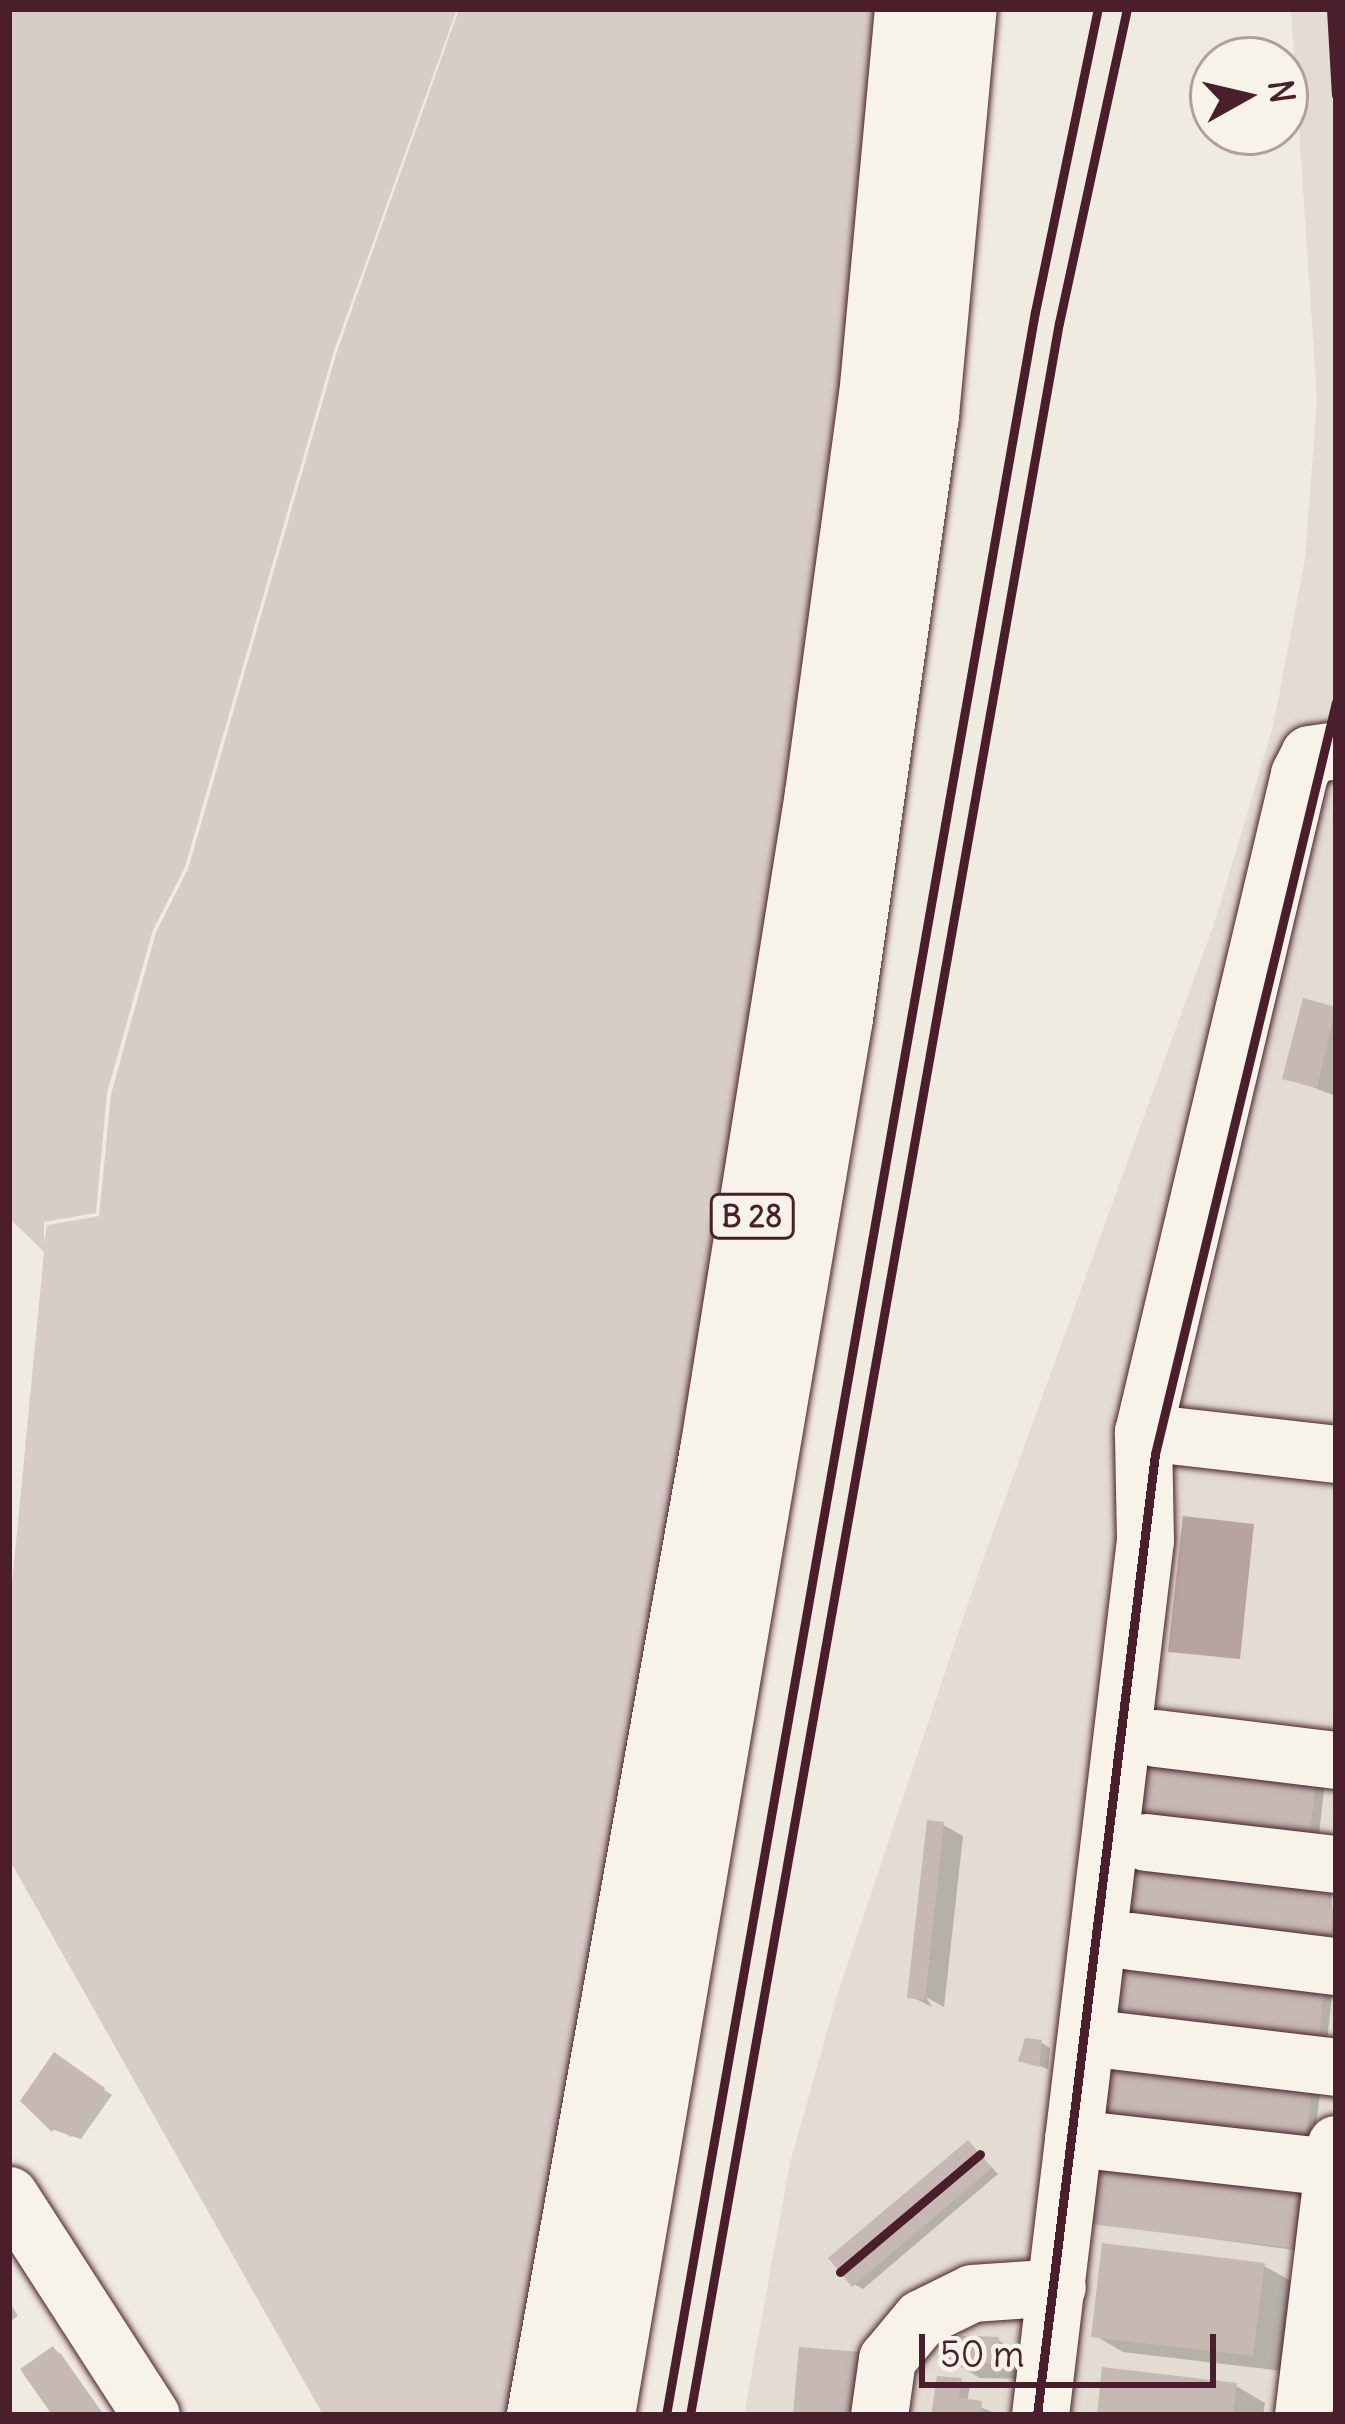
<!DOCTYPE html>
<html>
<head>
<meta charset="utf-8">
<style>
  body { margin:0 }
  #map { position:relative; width:1345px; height:2424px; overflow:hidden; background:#f0ebe0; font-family:Delius,sans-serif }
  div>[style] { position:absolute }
  .built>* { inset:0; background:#e3dcd2 }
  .green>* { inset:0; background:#d8cdc6 }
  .water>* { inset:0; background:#b7a4a2 }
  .shadow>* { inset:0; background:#0003 }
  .building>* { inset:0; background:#c6b8b3 }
  .roads { filter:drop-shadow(0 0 3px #4a1f2b) drop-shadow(0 0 3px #4a1f2b) }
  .minor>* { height:57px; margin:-28.5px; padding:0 28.5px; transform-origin:28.5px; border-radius:28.5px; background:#f7f3e8 }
  .highway>* { height:66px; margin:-33px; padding:0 33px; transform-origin:33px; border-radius:33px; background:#f7f3e8 }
  .rail>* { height:9px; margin:-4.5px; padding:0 4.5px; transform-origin:4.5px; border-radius:4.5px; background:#4a1f2b }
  span { translate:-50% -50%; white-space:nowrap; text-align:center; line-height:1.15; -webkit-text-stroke:9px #f7f3e8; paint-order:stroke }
  .shield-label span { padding:3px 9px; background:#f7f3e8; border:3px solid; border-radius:9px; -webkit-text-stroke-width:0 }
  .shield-label { font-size:30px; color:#4a1f2b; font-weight:700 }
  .frame { position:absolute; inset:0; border:12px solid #4a1f2b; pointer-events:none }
  .north { position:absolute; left:1189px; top:36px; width:120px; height:120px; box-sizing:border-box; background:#f7f3e8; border:3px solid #b29e9c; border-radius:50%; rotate:82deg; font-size:33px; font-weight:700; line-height:48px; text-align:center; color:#4a1f2b }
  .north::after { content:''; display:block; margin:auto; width:42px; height:54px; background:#4a1f2b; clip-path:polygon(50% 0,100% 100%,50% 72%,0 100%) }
  .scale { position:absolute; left:919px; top:2334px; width:297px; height:54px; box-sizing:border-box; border:6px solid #4a1f2b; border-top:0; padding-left:15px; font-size:36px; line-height:42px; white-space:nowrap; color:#4a1f2b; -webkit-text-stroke:9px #f7f3e8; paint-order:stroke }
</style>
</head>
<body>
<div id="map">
  <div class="built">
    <i style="clip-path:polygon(1291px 9px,1336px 9px,1336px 2415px,744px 2415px,790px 2163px,839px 1989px,982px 1562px,1216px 918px,1273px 726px,1305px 559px,1317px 399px)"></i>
  </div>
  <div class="green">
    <i style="clip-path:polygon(9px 9px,457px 9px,334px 351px,185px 867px,153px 930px,107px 1093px,96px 1213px,44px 1222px,44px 1243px,47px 1225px,99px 1216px,111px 1094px,156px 932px,188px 869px,337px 351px,459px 9px,886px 9px,792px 793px,522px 2415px,323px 2415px,9px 1859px,9px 1615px,44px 1252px,9px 1218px)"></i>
  </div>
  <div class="water">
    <i style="clip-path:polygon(1183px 1516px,1254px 1524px,1240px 1659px,1168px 1652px)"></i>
  </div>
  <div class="shadow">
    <i style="clip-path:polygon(1305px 1002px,1336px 1010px,1336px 1096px,1286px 1077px)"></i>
    <i style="clip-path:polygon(1325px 1780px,1318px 1844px,1150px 1824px)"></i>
    <i style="clip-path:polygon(943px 1825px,963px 1836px,944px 2007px,926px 1997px,932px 2007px,910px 1996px)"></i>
    <i style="clip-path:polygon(1330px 1884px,1336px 1950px,1138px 1928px)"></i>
    <i style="clip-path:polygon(1333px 1986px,1326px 2050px,1127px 2028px)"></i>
    <i style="clip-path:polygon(1042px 2043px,1050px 2048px,1048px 2069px,1021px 2059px)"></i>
    <i style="clip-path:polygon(63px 2061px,112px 2095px,81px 2139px,54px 2130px,24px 2101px)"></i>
    <i style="clip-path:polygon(1321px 2086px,1313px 2150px,1104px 2122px)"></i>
    <i style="clip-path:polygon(969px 2143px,998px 2174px,863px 2289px,854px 2284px)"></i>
    <i style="clip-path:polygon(1309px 2186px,1302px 2251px,1093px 2223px)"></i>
    <i style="clip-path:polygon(1264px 2266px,1293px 2282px,1282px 2371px,1123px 2352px,1094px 2335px)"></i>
    <i style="clip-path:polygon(9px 2301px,18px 2316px,9px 2322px)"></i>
    <i style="clip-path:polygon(998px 2340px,1027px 2356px,1027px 2379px,980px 2378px,951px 2361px)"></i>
    <i style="clip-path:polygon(53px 2349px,61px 2354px,104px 2415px,56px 2415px)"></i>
    <i style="clip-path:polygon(961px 2381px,970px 2386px,967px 2402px,1000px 2415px,934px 2415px)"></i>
    <i style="clip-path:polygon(1236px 2386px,1265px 2403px,1263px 2415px,1100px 2415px)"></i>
  </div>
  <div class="building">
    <i style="clip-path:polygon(1303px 998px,1336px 1007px,1317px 1088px,1282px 1079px)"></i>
    <i style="clip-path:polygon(1146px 1752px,1317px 1772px,1309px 1841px,1139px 1820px)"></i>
    <i style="clip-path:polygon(927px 1820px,944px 1822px,925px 2000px,907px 1998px)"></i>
    <i style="clip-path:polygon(1135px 1855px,1322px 1876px,1333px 1910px,1329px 1947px,1127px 1924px)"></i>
    <i style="clip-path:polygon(1123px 1955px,1325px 1978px,1318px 2047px,1115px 2024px)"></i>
    <i style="clip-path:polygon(1025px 2038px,1042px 2040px,1039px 2067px,1018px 2061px)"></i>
    <i style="clip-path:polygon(54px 2052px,105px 2088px,71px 2137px,56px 2127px,52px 2132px,20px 2101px)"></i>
    <i style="clip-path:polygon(1109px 2055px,1313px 2078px,1305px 2147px,1101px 2124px)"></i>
    <i style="clip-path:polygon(968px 2140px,992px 2168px,852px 2287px,828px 2258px)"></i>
    <i style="clip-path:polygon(1097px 2155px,1302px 2178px,1294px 2248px,1089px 2224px)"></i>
    <i style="clip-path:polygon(1102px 2243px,1265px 2263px,1253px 2356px,1091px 2337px)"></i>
    <i style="clip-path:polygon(949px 2335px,999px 2337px,999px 2364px,948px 2363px)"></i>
    <i style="clip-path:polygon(53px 2346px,78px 2382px,102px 2415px,52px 2415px,20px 2369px)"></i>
    <i style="clip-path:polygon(799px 2347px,873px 2353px,867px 2415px,793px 2415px)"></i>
    <i style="clip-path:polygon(1102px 2367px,1237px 2383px,1233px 2415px,1097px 2415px)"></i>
    <i style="clip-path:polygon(937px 2376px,962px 2378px,959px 2398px,982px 2401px,981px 2415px,931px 2415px)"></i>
  </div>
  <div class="roads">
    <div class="minor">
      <i style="left:1143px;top:1432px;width:676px;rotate:-76.66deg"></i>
      <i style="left:1299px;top:774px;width:22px;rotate:-63deg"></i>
      <i style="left:1309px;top:754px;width:27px;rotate:-8deg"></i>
      <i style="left:1156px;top:1738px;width:181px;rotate:7deg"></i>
      <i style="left:1146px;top:1842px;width:191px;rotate:6.6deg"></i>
      <i style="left:1131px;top:1941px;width:207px;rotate:7deg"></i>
      <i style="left:1086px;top:2037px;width:252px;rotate:6.8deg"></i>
      <i style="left:1073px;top:2138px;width:262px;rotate:6.4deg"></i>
      <i style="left:9px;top:2195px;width:262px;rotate:57.2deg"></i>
      <i style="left:879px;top:2415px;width:57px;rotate:-81.9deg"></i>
      <i style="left:887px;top:2359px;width:53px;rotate:-50.3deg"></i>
      <i style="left:921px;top:2318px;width:57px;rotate:-26.1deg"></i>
      <i style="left:972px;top:2293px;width:85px;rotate:-4deg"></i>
      <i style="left:1040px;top:2415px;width:881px;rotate:-83.16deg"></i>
      <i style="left:1145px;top:1540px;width:108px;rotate:-91.1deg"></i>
      <i style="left:1143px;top:1432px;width:194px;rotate:6.5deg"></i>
      <i style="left:1303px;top:2415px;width:273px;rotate:-83.1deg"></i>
    </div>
    <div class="highway">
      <i style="left:540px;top:2415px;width:979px;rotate:-79.83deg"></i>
      <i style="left:713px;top:1451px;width:665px;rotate:-80.92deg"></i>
      <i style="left:818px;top:794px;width:401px;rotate:-82.3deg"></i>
      <i style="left:872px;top:397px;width:390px;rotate:-84.7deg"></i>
      <i style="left:602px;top:2415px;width:1417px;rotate:-80.33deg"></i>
      <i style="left:840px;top:1018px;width:609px;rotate:-81.88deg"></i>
      <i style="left:926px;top:415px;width:408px;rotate:-84.7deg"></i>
    </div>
  </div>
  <div class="rail">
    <i style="left:1331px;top:9px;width:86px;rotate:86.7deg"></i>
    <i style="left:840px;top:2272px;width:183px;rotate:-40.1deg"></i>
    <i style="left:666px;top:2415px;width:2135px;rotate:-80.05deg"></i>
    <i style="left:1035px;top:312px;width:309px;rotate:-78.3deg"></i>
    <i style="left:690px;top:2415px;width:2124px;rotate:-80deg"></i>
    <i style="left:1059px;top:323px;width:321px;rotate:-77.8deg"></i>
    <i style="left:1037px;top:2415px;width:968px;rotate:-83deg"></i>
    <i style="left:1155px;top:1454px;width:773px;rotate:-76.47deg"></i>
  </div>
  <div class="shield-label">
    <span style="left:752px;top:1216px">B 28</span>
  </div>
  <div class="frame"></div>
  <div class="north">N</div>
  <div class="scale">50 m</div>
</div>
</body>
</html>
